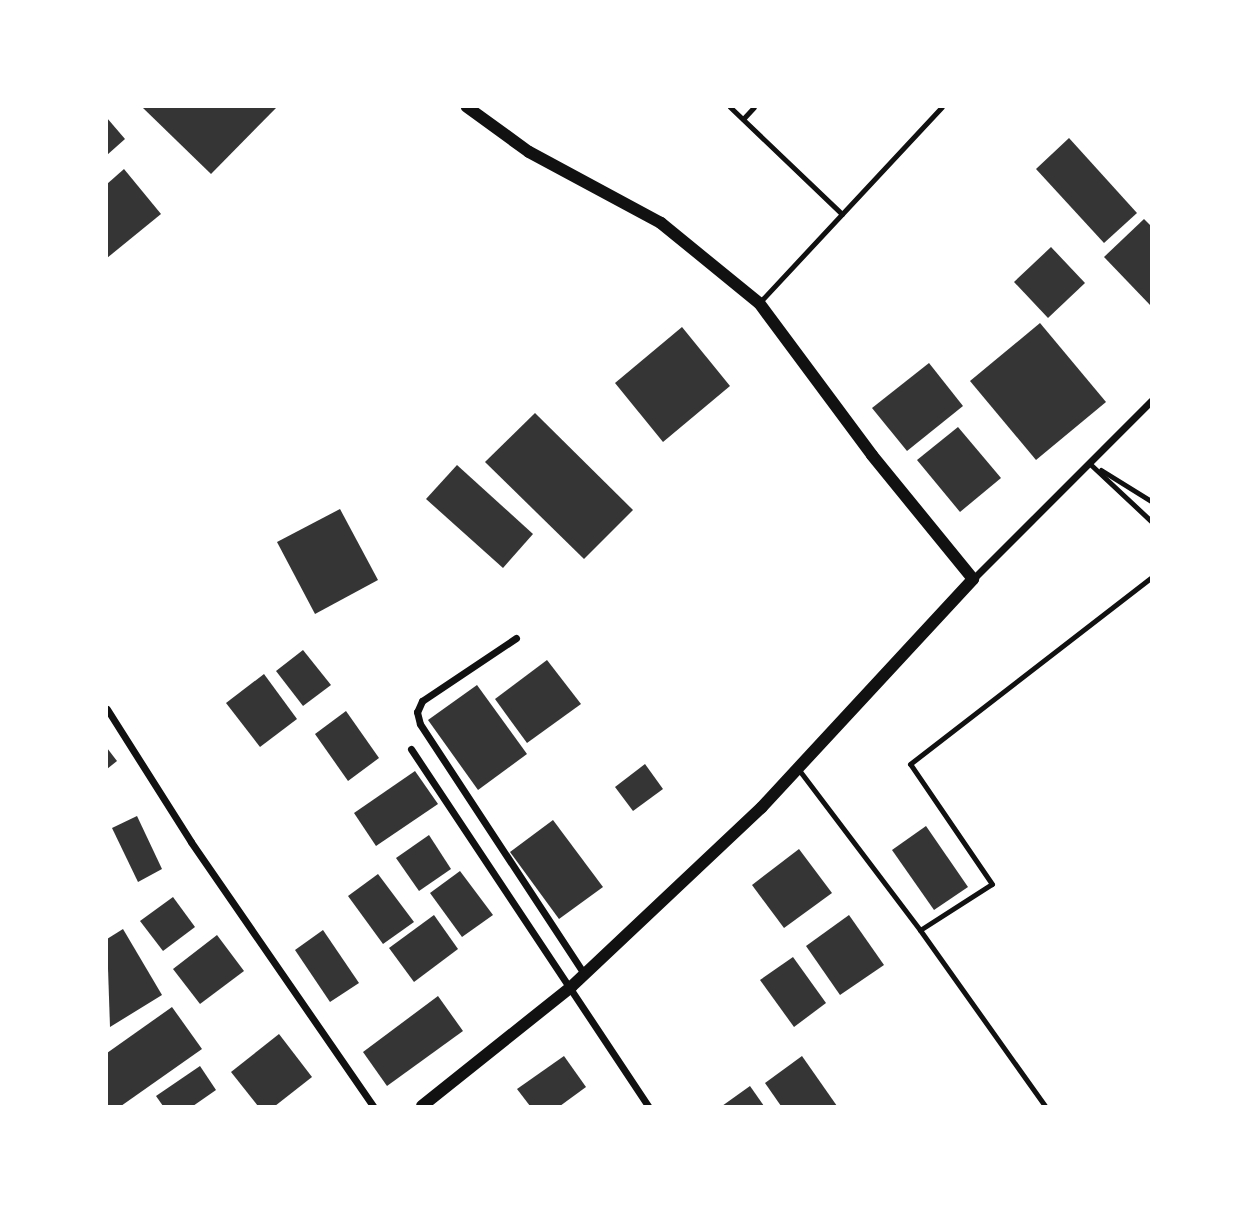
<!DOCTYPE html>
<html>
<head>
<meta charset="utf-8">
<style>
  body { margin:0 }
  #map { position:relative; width:1258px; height:1213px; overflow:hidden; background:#fff; font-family:Quicksand,sans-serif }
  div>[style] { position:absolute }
  .building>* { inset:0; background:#353535 }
  .service>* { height:5px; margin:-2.5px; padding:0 2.5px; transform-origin:2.5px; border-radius:2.5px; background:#111 }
  .minor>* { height:7px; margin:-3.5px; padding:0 3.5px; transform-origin:3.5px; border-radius:3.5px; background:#111 }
  .tertiary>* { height:12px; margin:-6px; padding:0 6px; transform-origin:6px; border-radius:6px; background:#111 }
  span { translate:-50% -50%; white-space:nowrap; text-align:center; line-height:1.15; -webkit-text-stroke:5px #fff; paint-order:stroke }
  .frame { position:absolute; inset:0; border:108px solid #fff; pointer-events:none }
</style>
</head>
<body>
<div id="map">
  <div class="building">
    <i style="clip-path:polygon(142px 107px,277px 107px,211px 174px)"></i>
    <i style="clip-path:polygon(107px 118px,125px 139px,107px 155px)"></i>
    <i style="clip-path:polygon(1069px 138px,1137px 213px,1104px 243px,1036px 169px)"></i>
    <i style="clip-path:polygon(124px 169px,161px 214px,107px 258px,107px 184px)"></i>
    <i style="clip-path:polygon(1144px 219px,1151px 226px,1151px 306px,1104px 257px)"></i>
    <i style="clip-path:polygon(1051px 247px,1085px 283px,1048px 318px,1014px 282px)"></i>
    <i style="clip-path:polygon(1040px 323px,1106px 402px,1036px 460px,970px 381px)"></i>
    <i style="clip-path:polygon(682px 327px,730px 386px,663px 442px,615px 383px)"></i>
    <i style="clip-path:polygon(929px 363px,963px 406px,907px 451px,872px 408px)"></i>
    <i style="clip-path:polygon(535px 413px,633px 510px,584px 559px,485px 462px)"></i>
    <i style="clip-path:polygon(958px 427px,1001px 478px,960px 512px,917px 460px)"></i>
    <i style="clip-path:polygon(457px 465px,533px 534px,503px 568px,426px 499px)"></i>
    <i style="clip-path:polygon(340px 509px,378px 580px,315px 614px,277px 542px)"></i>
    <i style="clip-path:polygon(303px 650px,331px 685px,303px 706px,276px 671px)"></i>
    <i style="clip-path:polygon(547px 660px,581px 704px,527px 743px,495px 699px)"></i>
    <i style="clip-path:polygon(264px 674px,297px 719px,260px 747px,226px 703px)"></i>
    <i style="clip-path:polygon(477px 685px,527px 754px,478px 790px,428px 720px)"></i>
    <i style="clip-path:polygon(346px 711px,379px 758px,348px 781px,315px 734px)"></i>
    <i style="clip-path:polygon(107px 748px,117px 761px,107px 769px)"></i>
    <i style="clip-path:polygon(645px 764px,663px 789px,633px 811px,615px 787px)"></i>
    <i style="clip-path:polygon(415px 771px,438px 804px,376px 846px,354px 813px)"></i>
    <i style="clip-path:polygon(137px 816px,162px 869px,138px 882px,112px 828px)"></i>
    <i style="clip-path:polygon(553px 820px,603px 887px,559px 919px,510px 852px)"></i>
    <i style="clip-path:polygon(926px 826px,968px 887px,934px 910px,892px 850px)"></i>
    <i style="clip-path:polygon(429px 835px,451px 869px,419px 891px,396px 858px)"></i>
    <i style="clip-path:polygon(799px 849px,832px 893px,784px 928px,752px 885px)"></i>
    <i style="clip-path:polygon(460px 871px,493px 915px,462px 937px,430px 893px)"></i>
    <i style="clip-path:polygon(378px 874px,414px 922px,383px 944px,348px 896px)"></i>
    <i style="clip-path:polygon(173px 897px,195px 927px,163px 951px,140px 921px)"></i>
    <i style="clip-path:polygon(434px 915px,458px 949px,414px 982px,389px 948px)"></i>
    <i style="clip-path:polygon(849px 915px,884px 965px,840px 995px,806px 946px)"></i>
    <i style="clip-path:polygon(123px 929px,162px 995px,110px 1027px,107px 939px)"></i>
    <i style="clip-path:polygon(323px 930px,359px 983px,330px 1002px,295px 950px)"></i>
    <i style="clip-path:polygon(217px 935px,244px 971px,200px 1004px,173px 969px)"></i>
    <i style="clip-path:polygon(793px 957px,826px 1003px,794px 1027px,760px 980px)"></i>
    <i style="clip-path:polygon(438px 996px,463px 1031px,387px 1086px,363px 1052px)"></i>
    <i style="clip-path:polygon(172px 1007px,202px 1049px,121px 1106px,107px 1106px,107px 1053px)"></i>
    <i style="clip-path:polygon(279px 1034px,312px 1077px,275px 1106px,258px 1106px,231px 1072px)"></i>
    <i style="clip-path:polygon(564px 1056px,586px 1087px,560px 1106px,530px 1106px,517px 1089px)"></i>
    <i style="clip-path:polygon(802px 1056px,837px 1106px,781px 1106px,765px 1083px)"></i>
    <i style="clip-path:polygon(200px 1066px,216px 1090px,193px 1106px,163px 1106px,156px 1096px)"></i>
    <i style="clip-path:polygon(750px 1086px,764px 1106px,722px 1106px)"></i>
  </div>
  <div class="service">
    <i style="left:730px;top:107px;width:155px;rotate:43.7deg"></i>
    <i style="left:743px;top:119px;width:16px;rotate:-47deg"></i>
    <i style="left:759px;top:303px;width:268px;rotate:-47deg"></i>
    <i style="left:1089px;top:463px;width:85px;rotate:43.1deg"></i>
    <i style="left:1101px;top:470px;width:59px;rotate:31.8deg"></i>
    <i style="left:799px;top:770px;width:201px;rotate:52.9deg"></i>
    <i style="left:920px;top:930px;width:85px;rotate:-32.6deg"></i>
    <i style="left:992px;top:884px;width:145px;rotate:-124.3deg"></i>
    <i style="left:910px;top:764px;width:304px;rotate:-37.7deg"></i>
    <i style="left:920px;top:930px;width:216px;rotate:54.6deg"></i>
  </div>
  <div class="minor">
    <i style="left:973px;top:579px;width:252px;rotate:-45deg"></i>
    <i style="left:516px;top:638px;width:113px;rotate:146.2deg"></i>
    <i style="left:422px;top:701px;width:12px;rotate:114deg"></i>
    <i style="left:417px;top:712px;width:12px;rotate:76deg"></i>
    <i style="left:420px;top:724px;width:299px;rotate:56.7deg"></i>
    <i style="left:107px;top:709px;width:157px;rotate:57.7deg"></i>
    <i style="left:191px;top:842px;width:321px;rotate:55.4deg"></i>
    <i style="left:411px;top:749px;width:429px;rotate:56.4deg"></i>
  </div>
  <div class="tertiary">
    <i style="left:422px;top:1106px;width:191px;rotate:-38.6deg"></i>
    <i style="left:571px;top:987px;width:262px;rotate:-43.3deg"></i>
    <i style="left:762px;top:807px;width:311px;rotate:-47.2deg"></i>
    <i style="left:973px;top:579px;width:160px;rotate:-129.2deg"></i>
    <i style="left:872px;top:455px;width:189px;rotate:-126.6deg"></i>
    <i style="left:759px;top:303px;width:127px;rotate:-140.8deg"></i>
    <i style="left:661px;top:223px;width:150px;rotate:-151.7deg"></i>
    <i style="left:529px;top:152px;width:77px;rotate:-144deg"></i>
  </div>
  <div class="frame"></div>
</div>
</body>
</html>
